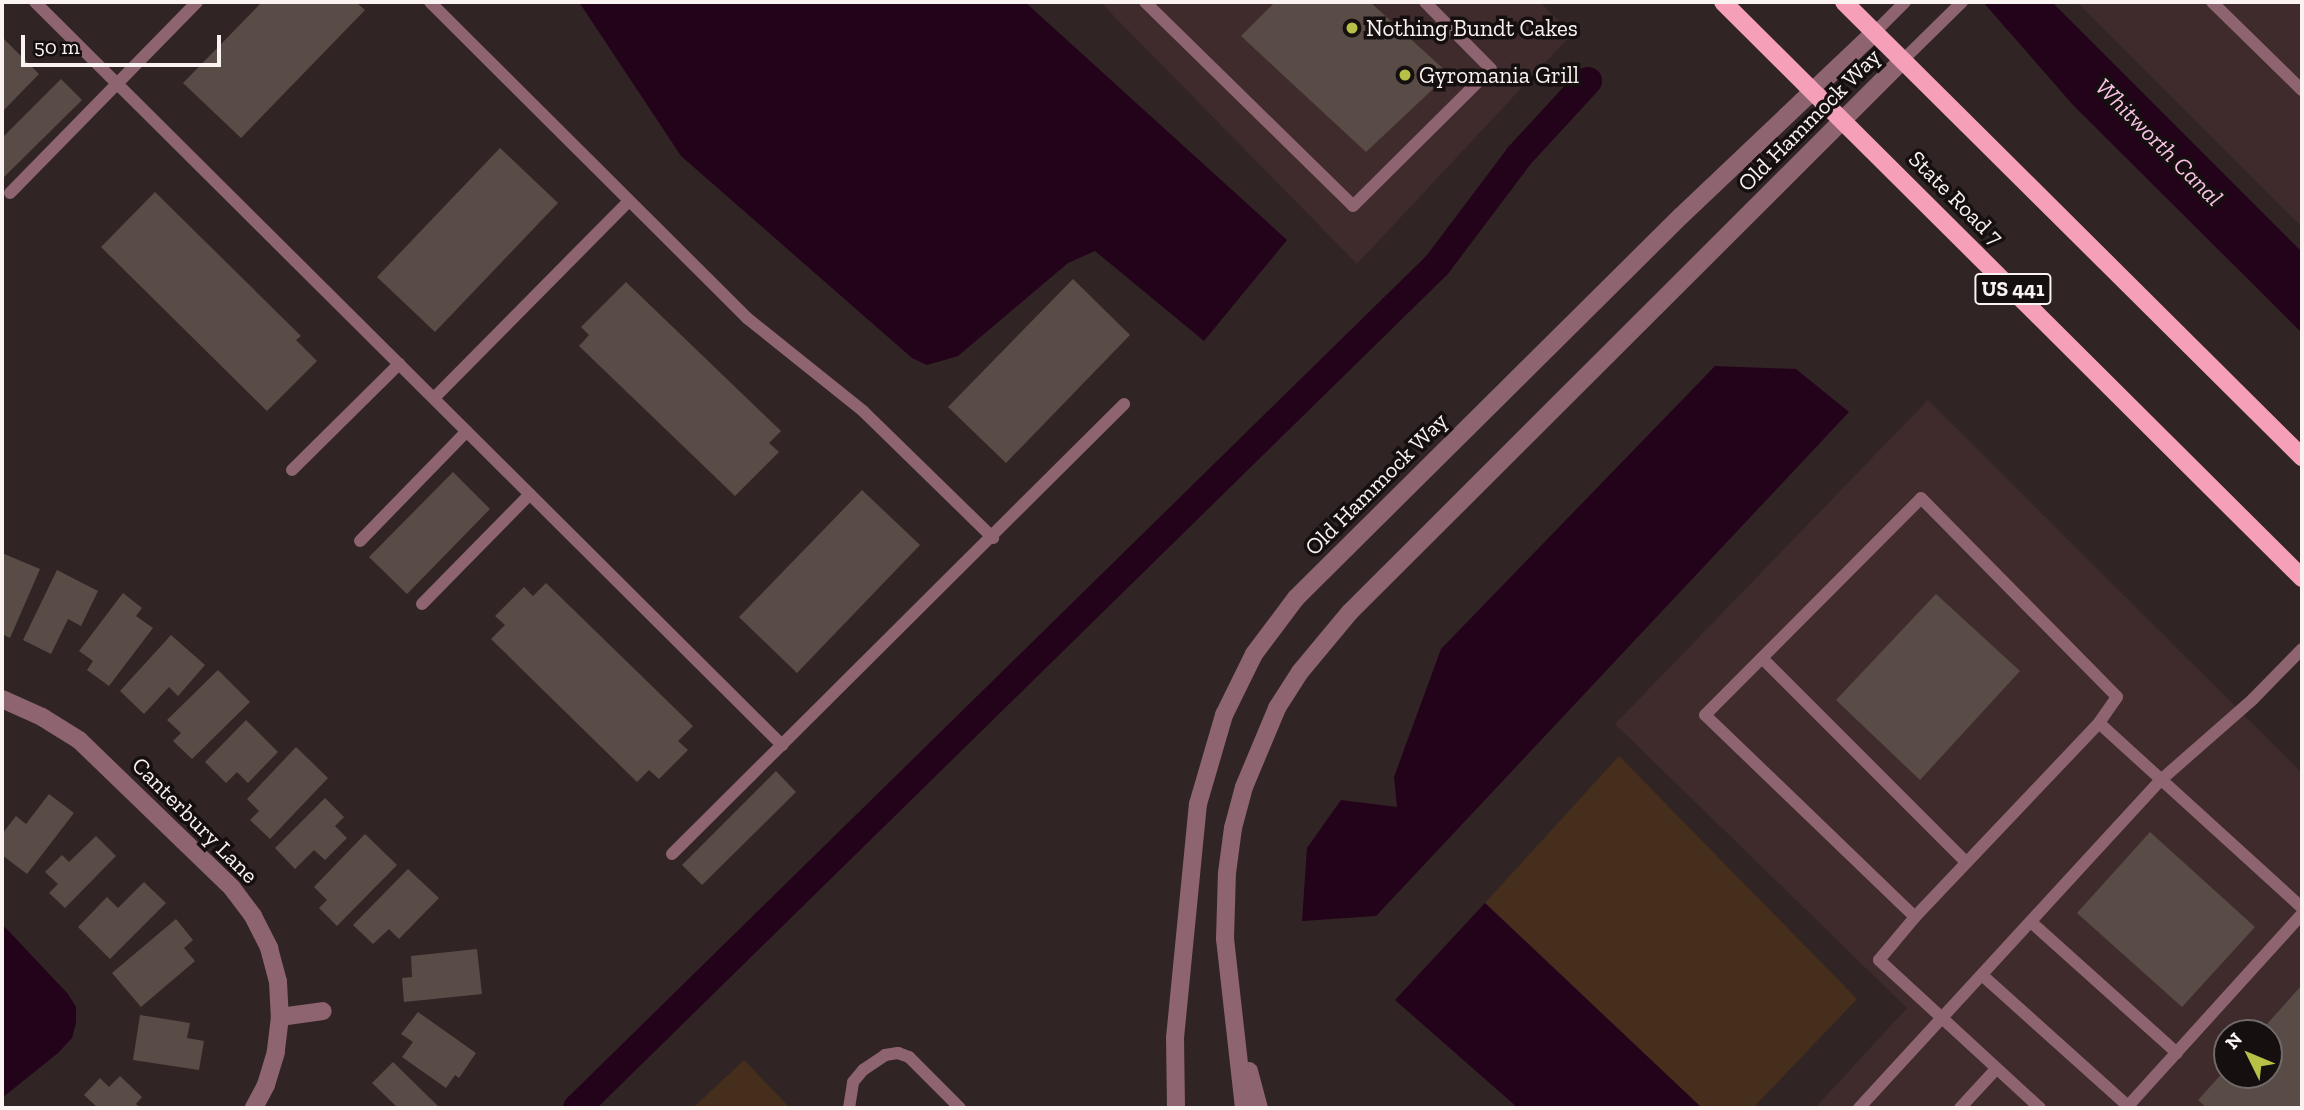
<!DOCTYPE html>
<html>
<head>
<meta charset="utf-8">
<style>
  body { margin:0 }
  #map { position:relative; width:2304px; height:1110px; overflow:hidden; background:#312424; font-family:"Zilla Slab",serif }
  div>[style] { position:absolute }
  .built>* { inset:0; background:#3f2b2b }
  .green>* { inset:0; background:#462e1d }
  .water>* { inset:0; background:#23031a }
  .canal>* { height:28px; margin:-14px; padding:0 14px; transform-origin:14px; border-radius:14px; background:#23031a }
  .building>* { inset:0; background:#594c47 }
  .service>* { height:12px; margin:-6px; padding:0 6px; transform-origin:6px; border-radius:6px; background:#8e6470 }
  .minor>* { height:18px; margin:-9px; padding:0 9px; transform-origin:9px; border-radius:9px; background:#8e6470 }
  .primary>* { height:18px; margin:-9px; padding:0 9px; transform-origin:9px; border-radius:9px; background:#f69fb9 }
  .dots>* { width:19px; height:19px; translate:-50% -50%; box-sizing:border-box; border:4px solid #150f0f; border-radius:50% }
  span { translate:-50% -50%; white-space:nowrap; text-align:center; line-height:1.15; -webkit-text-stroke:7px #150f0f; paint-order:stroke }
  .shield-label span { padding:2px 5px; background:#150f0f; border:2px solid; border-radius:5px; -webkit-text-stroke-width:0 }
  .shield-label { font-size:21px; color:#fbf2f2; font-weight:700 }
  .poi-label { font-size:23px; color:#fbf2f2 }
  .left { translate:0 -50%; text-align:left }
  .street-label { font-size:23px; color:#fbf2f2 }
  .water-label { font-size:24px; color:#fac2e4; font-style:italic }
  .frame { position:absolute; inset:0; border:4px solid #fbf2f2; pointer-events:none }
  .north { position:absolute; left:2213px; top:1019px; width:70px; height:70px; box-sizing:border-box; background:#150f0f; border:2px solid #716a6a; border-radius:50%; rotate:313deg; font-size:19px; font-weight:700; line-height:28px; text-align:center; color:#fbf2f2 }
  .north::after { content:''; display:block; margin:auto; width:24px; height:32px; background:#b7c147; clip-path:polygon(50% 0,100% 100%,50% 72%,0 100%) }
  .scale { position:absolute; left:21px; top:35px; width:200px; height:32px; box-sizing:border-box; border:4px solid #fbf2f2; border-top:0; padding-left:9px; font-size:21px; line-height:24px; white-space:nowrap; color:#fbf2f2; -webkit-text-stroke:5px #150f0f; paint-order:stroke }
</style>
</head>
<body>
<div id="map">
  <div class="built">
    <i style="clip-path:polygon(1100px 2px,1540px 2px,1572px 34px,1357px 264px)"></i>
    <i style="clip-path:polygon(2077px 2px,2302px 2px,2302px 227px)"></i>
    <i style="clip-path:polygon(evenodd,1928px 400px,2302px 773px,2302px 1108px,1815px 1108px,1907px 1008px,1615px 724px,1928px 400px,2227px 1033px,2269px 1033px,2269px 1075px,2227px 1075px,2227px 1033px)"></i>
  </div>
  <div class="green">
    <i style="clip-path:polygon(1619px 756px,1857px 999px,1753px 1108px,1702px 1108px,1485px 903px)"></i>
    <i style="clip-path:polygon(744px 1060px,790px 1108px,693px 1108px)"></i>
  </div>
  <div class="water">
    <i style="clip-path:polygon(579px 2px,1025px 2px,1287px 240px,1204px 341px,1095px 251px,1068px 263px,958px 356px,927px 365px,912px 358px,681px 156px)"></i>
    <i style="clip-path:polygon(1983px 2px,2052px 2px,2302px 252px,2302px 333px,2073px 105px)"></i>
    <i style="clip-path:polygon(1715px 366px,1796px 369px,1849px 412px,1376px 916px,1302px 921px,1307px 848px,1341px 800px,1397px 807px,1394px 777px,1441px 649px)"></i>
    <i style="clip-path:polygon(1485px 903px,1702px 1108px,1518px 1108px,1395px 1000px)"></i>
    <i style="clip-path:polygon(2px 924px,68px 994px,76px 1007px,76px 1023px,72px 1038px,58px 1053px,2px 1098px)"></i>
  </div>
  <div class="canal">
    <i style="left:577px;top:1108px;width:1204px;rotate:-44.43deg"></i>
    <i style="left:1437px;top:265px;width:136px;rotate:-53deg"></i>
    <i style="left:1519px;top:156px;width:102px;rotate:-47.4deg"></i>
  </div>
  <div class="building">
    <i style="clip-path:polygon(262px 2px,356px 2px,365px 10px,241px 138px,183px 83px)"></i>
    <i style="clip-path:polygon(1275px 2px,1370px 2px,1449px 74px,1366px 152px,1241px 36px)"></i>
    <i style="clip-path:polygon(2px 37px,39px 74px,2px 112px)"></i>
    <i style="clip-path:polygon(61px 79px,82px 100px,2px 179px,2px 138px)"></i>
    <i style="clip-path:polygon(500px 148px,558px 203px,435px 332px,377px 277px)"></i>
    <i style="clip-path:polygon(155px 192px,301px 336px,296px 340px,317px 361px,267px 411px,101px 247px)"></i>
    <i style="clip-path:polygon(1073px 279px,1130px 335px,1006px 463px,948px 407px)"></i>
    <i style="clip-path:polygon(626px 282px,781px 431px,769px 443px,779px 452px,735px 496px,579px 346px,589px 335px,581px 327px)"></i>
    <i style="clip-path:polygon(453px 472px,490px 509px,407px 594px,369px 557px)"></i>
    <i style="clip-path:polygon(862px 490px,920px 545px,797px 673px,739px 617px)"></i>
    <i style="clip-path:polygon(2px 553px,40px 569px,10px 638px,2px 634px)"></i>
    <i style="clip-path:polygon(57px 570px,98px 591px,81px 626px,68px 619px,51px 654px,23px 640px)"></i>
    <i style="clip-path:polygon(546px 583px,693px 726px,678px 741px,688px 750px,659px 779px,649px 770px,637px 782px,491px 639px,505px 625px,495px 616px,524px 587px,533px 596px)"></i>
    <i style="clip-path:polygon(123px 593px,142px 608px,136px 616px,153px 628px,109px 686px,87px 670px,93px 661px,79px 651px)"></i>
    <i style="clip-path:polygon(1936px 594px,2020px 671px,1920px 780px,1836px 700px)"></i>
    <i style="clip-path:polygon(171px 635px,205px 665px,178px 696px,169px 687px,144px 714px,120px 691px)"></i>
    <i style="clip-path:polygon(218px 670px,250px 702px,192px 759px,173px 741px,181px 733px,167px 720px)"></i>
    <i style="clip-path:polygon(246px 720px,278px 752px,248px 783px,237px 772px,226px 783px,205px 762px)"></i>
    <i style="clip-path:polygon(296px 747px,328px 778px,270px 839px,250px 820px,259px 811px,247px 799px)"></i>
    <i style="clip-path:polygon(776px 771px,796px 792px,702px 885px,682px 865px)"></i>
    <i style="clip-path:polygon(49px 794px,74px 813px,27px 874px,2px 855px,2px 834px,16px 816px,26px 824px)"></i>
    <i style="clip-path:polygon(325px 798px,344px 817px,335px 826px,347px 838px,325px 860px,314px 850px,295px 869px,275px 848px)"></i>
    <i style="clip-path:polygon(2150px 832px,2255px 927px,2182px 1007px,2077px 913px)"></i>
    <i style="clip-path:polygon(365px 834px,397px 865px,337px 926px,319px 908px,327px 900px,314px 887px)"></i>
    <i style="clip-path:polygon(96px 836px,116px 856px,65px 908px,49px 893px,58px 884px,45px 872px,62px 855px,69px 862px)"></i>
    <i style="clip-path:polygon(408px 869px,439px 898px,399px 939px,389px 929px,373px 944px,353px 925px)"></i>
    <i style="clip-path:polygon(144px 882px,166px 903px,110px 959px,78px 927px,107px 897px,118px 908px)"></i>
    <i style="clip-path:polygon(176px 919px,193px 940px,184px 948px,195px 961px,141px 1007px,112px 973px)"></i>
    <i style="clip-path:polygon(477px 949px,482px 994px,404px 1002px,402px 978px,412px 977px,411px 956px)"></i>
    <i style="clip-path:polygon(2302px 985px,2302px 1108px,2207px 1108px,2198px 1100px,2227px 1068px,2227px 1075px,2269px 1075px,2269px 1033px,2259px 1033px)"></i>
    <i style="clip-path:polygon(418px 1012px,476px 1053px,459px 1078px,455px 1075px,446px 1088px,402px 1057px,413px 1042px,401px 1034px)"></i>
    <i style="clip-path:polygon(140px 1015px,190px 1023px,187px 1038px,204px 1041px,199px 1070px,133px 1060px)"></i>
    <i style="clip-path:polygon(393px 1062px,440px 1108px,398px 1108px,372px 1083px)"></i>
    <i style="clip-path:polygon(120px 1076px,142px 1097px,136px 1104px,140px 1108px,98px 1108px,84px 1095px,100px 1078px,109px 1087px)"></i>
  </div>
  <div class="service">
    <i style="left:35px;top:2px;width:1054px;rotate:44.85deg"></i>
    <i style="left:430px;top:2px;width:448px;rotate:44.9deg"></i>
    <i style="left:747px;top:318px;width:149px;rotate:38.7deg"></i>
    <i style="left:863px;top:411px;width:182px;rotate:44.3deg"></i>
    <i style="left:1145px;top:2px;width:291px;rotate:44.4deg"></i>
    <i style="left:1353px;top:206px;width:194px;rotate:-44.8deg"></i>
    <i style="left:1491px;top:69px;width:94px;rotate:-134.6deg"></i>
    <i style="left:2212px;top:2px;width:126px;rotate:44.4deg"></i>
    <i style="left:1875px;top:32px;width:42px;rotate:-45deg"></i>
    <i style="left:1903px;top:60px;width:83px;rotate:-44.5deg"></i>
    <i style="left:10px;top:193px;width:267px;rotate:-45.6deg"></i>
    <i style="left:434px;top:398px;width:277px;rotate:-45.3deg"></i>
    <i style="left:292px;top:470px;width:151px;rotate:-44.7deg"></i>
    <i style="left:360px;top:541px;width:153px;rotate:-45.8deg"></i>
    <i style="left:422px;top:604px;width:154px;rotate:-45.5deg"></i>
    <i style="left:1762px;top:658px;width:288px;rotate:45deg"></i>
    <i style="left:2099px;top:723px;width:275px;rotate:42.3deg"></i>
    <i style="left:672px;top:854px;width:638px;rotate:-44.87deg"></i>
    <i style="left:1915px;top:917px;width:291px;rotate:-136.1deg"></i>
    <i style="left:1705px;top:715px;width:306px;rotate:-45.1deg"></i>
    <i style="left:1921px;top:498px;width:279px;rotate:45.4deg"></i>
    <i style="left:2117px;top:697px;width:32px;rotate:125deg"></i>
    <i style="left:2099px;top:723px;width:267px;rotate:133.5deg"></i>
    <i style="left:1915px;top:917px;width:56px;rotate:129.9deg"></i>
    <i style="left:1879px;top:960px;width:219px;rotate:42.6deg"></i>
    <i style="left:2031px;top:922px;width:196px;rotate:41.9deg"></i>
    <i style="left:1982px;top:975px;width:199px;rotate:41.9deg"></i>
    <i style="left:2128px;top:1106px;width:259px;rotate:-47.8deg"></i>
    <i style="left:849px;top:1108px;width:26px;rotate:-81deg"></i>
    <i style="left:853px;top:1082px;width:16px;rotate:-50deg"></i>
    <i style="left:863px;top:1070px;width:27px;rotate:-34deg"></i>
    <i style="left:885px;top:1055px;width:13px;rotate:-9deg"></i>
    <i style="left:898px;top:1053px;width:12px;rotate:20deg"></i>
    <i style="left:909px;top:1057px;width:72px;rotate:45deg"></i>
    <i style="left:1859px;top:1108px;width:447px;rotate:-47.4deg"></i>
    <i style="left:2162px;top:779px;width:121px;rotate:-41.3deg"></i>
    <i style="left:2253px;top:699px;width:70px;rotate:-45.6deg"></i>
    <i style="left:1960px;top:1108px;width:54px;rotate:-47.2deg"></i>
  </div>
  <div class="minor">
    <i style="left:2px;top:699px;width:44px;rotate:24.2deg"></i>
    <i style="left:42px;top:717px;width:44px;rotate:31.9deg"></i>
    <i style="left:79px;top:740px;width:213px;rotate:44deg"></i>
    <i style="left:232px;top:888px;width:35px;rotate:53deg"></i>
    <i style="left:253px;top:916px;width:36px;rotate:63deg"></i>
    <i style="left:269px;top:948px;width:35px;rotate:75deg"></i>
    <i style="left:278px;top:982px;width:35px;rotate:87deg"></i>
    <i style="left:280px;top:1017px;width:35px;rotate:97deg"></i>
    <i style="left:276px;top:1052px;width:34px;rotate:107deg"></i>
    <i style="left:266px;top:1085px;width:26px;rotate:118deg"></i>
    <i style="left:280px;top:1017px;width:43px;rotate:-7.9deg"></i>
    <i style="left:1249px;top:1071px;width:38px;rotate:75deg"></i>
    <i style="left:1176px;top:1108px;width:70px;rotate:-90.8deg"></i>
    <i style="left:1175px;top:1038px;width:235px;rotate:-84.4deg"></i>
    <i style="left:1198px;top:804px;width:93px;rotate:-73.7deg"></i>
    <i style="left:1224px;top:715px;width:68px;rotate:-63.8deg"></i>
    <i style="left:1254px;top:654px;width:70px;rotate:-53.1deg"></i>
    <i style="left:1296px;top:598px;width:542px;rotate:-44.78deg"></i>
    <i style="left:1681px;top:216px;width:267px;rotate:-43.5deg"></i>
    <i style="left:1244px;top:1108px;width:170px;rotate:-96.4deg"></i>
    <i style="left:1225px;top:939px;width:66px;rotate:-88.3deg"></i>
    <i style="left:1227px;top:873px;width:45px;rotate:-82.4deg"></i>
    <i style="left:1233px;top:828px;width:42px;rotate:-75deg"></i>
    <i style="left:1244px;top:787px;width:86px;rotate:-67.3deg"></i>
    <i style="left:1277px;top:708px;width:43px;rotate:-57.4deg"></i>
    <i style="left:1300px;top:672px;width:78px;rotate:-50.2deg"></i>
    <i style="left:1350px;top:612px;width:781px;rotate:-44.95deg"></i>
  </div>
  <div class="primary">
    <i style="left:1723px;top:2px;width:817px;rotate:44.85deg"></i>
    <i style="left:1844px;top:2px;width:646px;rotate:44.81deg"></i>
  </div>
  <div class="dots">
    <i style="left:1352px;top:28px;background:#b7c147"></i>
    <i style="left:1405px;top:75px;background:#b7c147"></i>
  </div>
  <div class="shield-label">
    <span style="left:2013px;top:289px">US 441</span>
  </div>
  <div class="poi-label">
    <span class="left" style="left:1366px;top:28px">Nothing Bundt Cakes</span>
    <span class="left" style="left:1419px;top:75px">Gyromania Grill</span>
  </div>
  <div class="street-label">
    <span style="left:1809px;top:120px;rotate:-45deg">Old Hammock Way</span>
    <span style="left:1956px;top:198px;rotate:45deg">State Road 7</span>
    <span style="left:1376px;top:484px;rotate:-45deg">Old Hammock Way</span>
    <span style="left:195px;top:820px;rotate:45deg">Canterbury Lane</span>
  </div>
  <div class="water-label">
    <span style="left:2159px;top:142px;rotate:45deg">Whitworth Canal</span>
  </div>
  <div class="frame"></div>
  <div class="north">N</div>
  <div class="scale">50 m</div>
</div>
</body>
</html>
